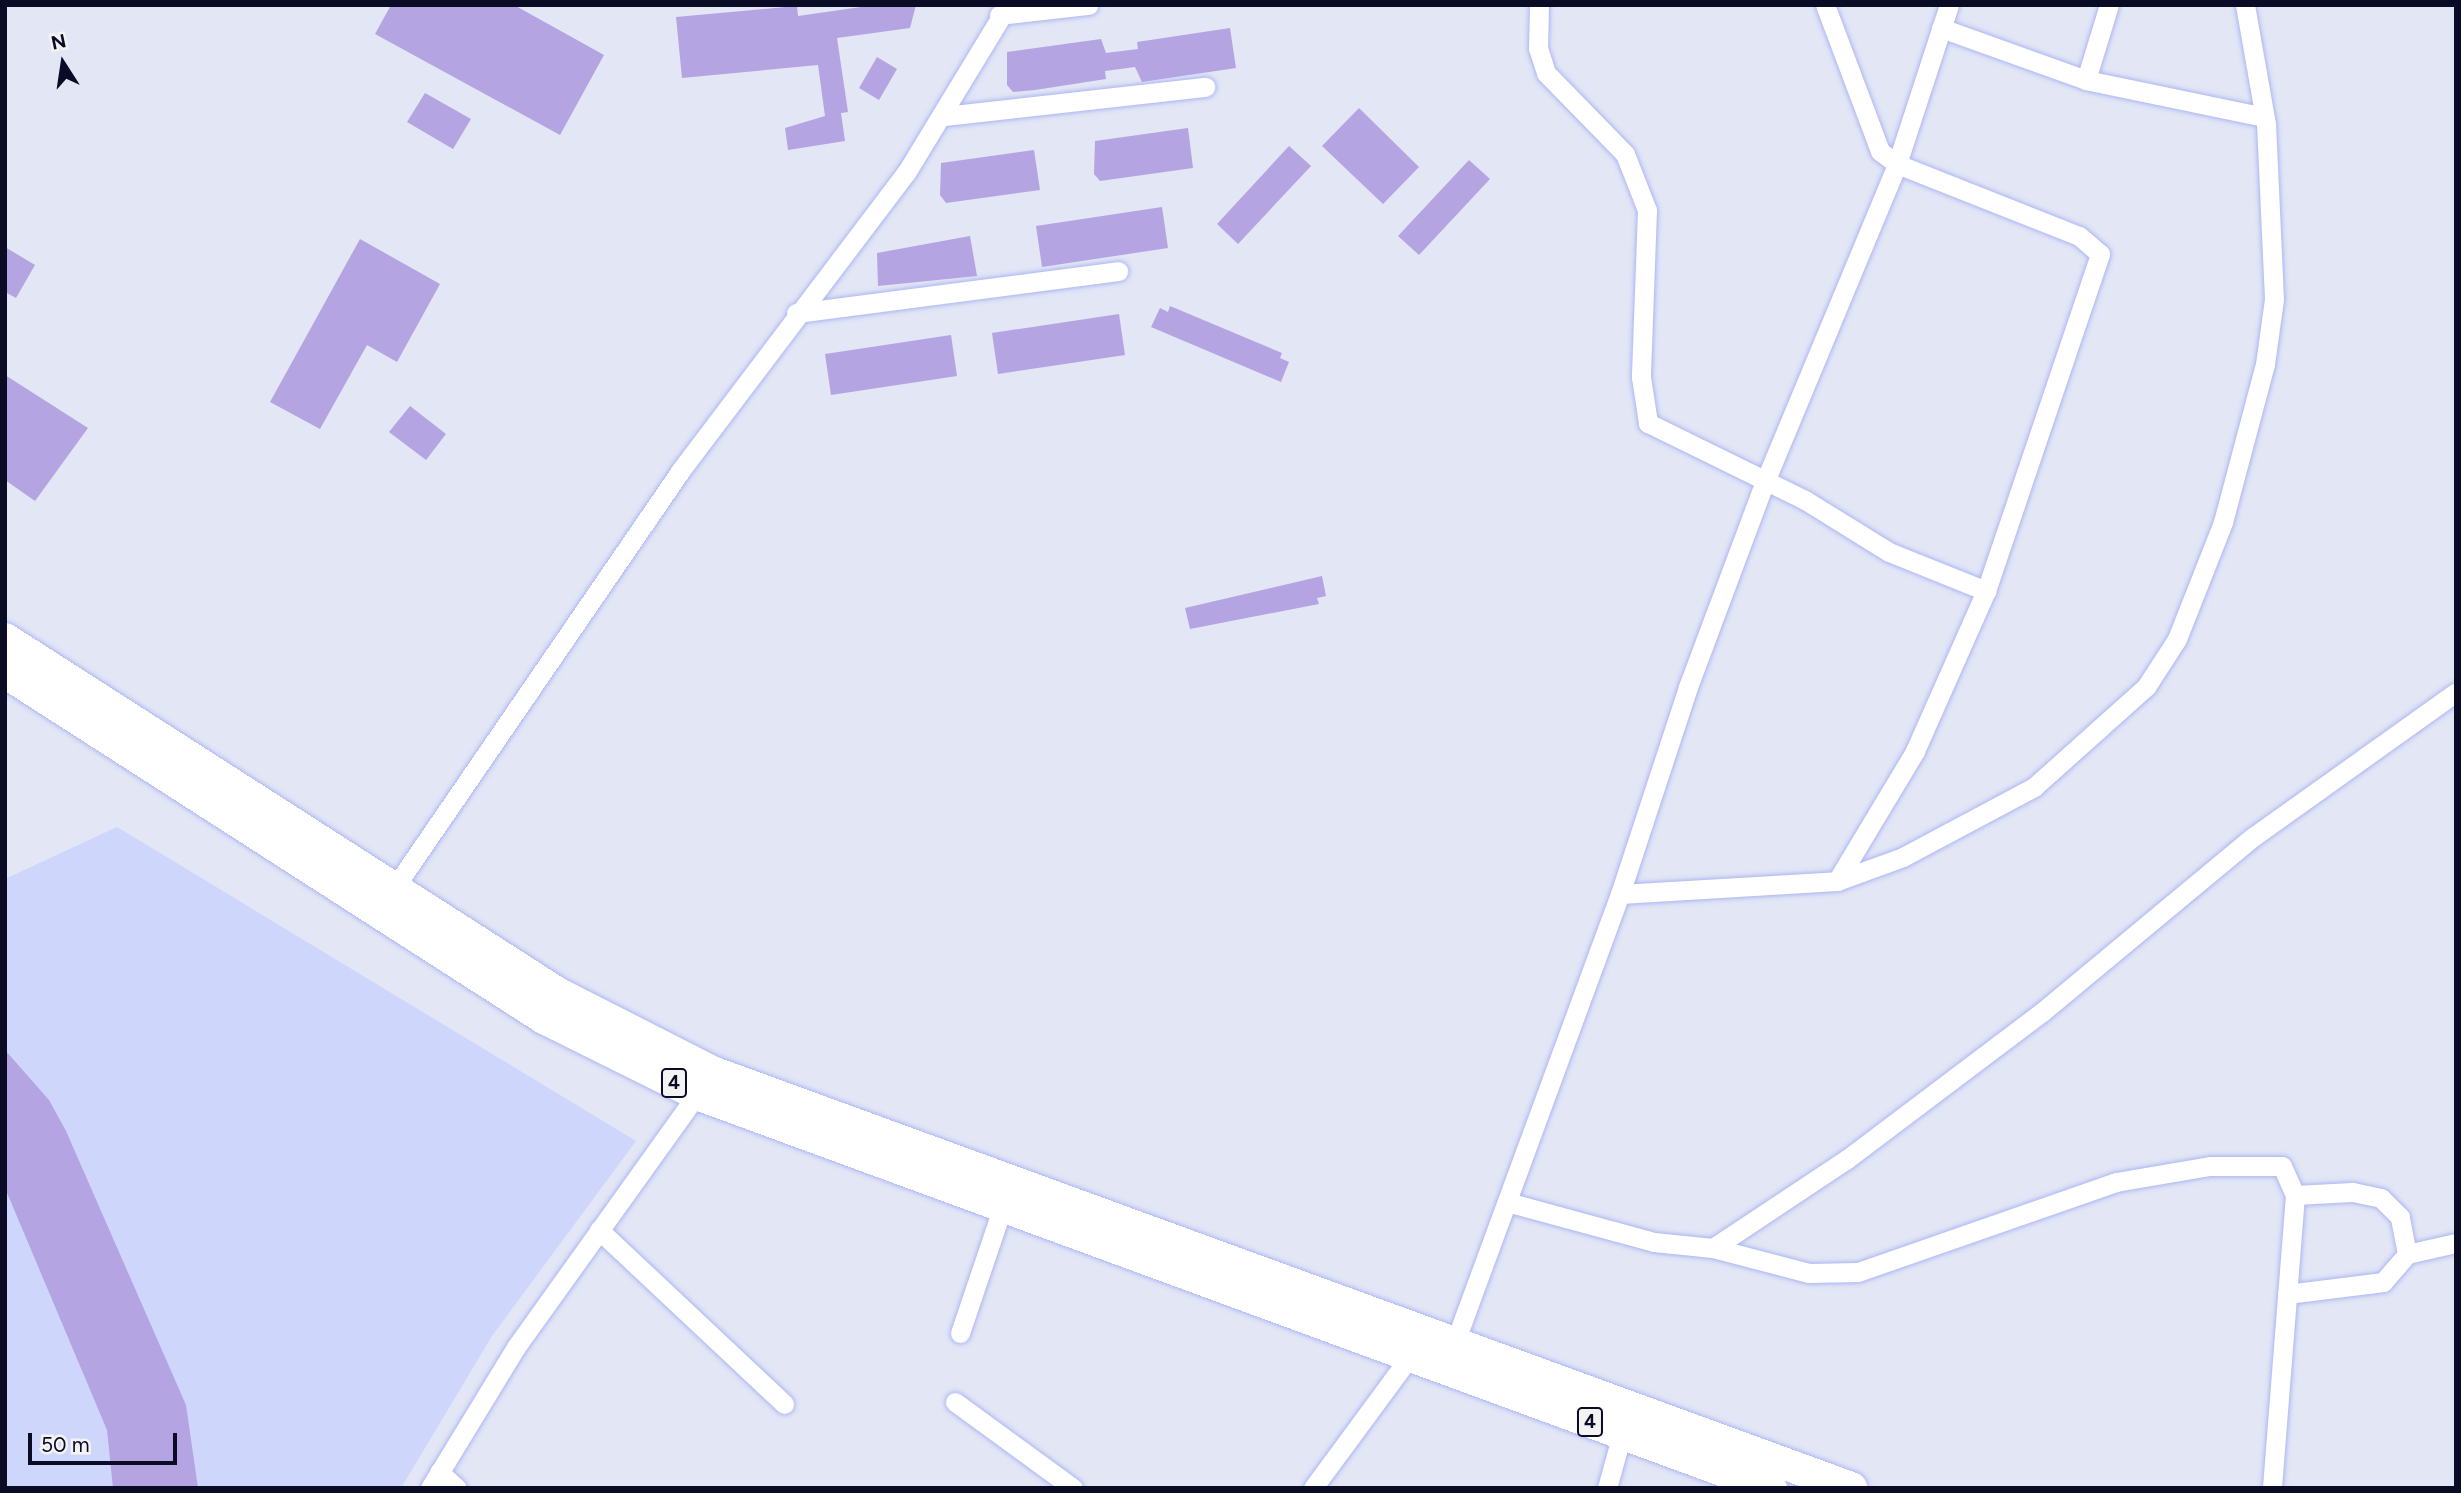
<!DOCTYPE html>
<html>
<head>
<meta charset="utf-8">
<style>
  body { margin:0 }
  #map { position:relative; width:2461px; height:1493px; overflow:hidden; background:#e2e6f5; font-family:Figtree,sans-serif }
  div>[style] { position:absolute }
  .green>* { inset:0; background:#ced6fc }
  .building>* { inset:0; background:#b4a4e2 }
  .roads { filter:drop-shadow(0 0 2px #acb7f3) drop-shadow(0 0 2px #acb7f3) }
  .minor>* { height:19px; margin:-9.5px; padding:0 9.5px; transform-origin:9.5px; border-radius:9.5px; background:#fff }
  .primary>* { height:32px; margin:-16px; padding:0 16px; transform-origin:16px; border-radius:16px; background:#fff }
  span { translate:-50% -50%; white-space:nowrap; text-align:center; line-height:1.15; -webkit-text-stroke:5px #f3f3f3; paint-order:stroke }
  .shield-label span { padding:2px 5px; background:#f3f3f3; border:2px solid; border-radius:5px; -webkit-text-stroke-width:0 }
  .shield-label { font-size:19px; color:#0a0c26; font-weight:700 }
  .frame { position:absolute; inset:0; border:7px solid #0a0c26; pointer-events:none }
  .north { position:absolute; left:28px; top:28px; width:70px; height:70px; -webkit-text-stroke:5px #f3f3f3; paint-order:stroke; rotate:348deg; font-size:19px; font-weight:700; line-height:28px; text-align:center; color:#0a0c26 }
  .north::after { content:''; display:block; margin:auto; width:24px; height:32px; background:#0a0c26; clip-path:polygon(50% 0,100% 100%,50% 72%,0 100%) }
  .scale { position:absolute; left:28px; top:1433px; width:149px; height:32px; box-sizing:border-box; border:4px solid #0a0c26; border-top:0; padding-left:9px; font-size:21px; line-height:24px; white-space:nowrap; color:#0a0c26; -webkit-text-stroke:5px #f3f3f3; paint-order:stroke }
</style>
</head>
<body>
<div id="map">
  <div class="green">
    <i style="clip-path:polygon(117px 827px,636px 1141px,492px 1336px,401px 1488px,5px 1488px,5px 879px)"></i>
  </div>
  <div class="building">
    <i style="clip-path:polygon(391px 5px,514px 5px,604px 55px,560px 135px,375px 34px)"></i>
    <i style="clip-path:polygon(875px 5px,916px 5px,910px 28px,837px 38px,848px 112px,841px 113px,845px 141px,788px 150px,785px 128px,825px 116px,818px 65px,682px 78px,676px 17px,797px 6px,798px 16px)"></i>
    <i style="clip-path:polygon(1230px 28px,1236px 68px,1142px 82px,1135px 67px,1105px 71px,1106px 79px,1035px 90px,1013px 92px,1007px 85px,1007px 52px,1101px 39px,1106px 53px,1138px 49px,1137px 42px)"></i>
    <i style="clip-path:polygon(877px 57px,897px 69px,879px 100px,859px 88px)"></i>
    <i style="clip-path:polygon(425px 93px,471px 119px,453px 149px,407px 122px)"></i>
    <i style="clip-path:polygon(1359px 108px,1419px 167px,1383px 204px,1322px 146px)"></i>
    <i style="clip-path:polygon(1188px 128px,1193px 168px,1100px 181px,1094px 174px,1095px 141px)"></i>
    <i style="clip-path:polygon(1289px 146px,1311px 166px,1238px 244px,1217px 224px)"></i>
    <i style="clip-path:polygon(1034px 150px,1040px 190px,946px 203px,940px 195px,941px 163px)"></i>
    <i style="clip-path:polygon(1469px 160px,1490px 179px,1419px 255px,1398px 236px)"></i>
    <i style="clip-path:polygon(1162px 207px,1168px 248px,1042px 267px,1036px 226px)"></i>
    <i style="clip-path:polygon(970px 236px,977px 276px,878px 286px,877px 253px)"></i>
    <i style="clip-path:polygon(360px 239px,440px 284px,397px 362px,367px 345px,320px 429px,270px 402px)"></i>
    <i style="clip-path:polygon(5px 247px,35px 265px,16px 298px,5px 292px)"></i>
    <i style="clip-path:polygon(1170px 306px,1282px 353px,1280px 358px,1289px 362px,1281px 382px,1151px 327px,1160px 308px,1168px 312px)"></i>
    <i style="clip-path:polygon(1119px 314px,1125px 355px,998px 374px,992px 333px)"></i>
    <i style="clip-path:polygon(951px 335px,957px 376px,831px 395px,825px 354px)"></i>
    <i style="clip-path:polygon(5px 375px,88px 428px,35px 501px,5px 480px)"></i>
    <i style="clip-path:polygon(410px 406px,446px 434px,426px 460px,389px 432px)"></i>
    <i style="clip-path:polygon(1322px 576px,1326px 596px,1317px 598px,1319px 604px,1190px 629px,1185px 608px)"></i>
    <i style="clip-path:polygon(5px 1050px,49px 1100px,66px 1131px,186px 1405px,198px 1488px,113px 1488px,107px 1430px,5px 1188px)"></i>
  </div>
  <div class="roads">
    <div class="minor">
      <i style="left:1539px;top:5px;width:43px;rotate:91.3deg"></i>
      <i style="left:1538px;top:48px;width:26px;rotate:72deg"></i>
      <i style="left:1546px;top:73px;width:113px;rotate:45.7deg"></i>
      <i style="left:1625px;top:154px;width:60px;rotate:68.6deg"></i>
      <i style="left:1647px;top:210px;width:167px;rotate:92.1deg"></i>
      <i style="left:1641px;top:377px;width:47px;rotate:81.3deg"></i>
      <i style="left:1648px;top:423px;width:175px;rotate:26.1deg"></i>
      <i style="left:1805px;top:500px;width:99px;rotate:31.8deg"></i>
      <i style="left:1889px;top:552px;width:105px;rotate:21.9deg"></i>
      <i style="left:1986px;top:591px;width:356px;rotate:-71.3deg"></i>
      <i style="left:2100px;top:254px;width:28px;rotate:-139deg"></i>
      <i style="left:2079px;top:236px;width:196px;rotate:-158.4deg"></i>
      <i style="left:1897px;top:164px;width:21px;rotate:-143deg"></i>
      <i style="left:1880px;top:151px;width:156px;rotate:-110.6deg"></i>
      <i style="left:999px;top:15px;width:90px;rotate:-6.4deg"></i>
      <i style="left:1941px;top:28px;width:154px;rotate:19.7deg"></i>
      <i style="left:2086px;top:80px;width:182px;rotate:11.7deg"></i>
      <i style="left:2086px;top:80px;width:78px;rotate:-73deg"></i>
      <i style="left:945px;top:116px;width:262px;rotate:-6.4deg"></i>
      <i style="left:796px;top:313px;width:325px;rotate:-7.4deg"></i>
      <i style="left:1837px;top:881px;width:152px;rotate:-59deg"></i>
      <i style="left:1915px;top:751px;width:175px;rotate:-66.1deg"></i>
      <i style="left:1620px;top:894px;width:217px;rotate:-3.4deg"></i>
      <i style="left:1837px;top:881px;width:70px;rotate:-20deg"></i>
      <i style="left:1903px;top:857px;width:149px;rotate:-28.1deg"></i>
      <i style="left:2034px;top:787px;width:150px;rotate:-41.8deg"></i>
      <i style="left:2146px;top:687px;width:57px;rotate:-57.1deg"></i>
      <i style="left:2177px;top:639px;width:126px;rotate:-68.5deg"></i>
      <i style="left:2223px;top:522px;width:163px;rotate:-75.1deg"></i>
      <i style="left:2265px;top:364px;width:66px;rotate:-82.1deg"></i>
      <i style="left:2274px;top:299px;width:175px;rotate:-92.6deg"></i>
      <i style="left:2266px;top:124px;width:121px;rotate:-100deg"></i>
      <i style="left:388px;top:897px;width:518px;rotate:-55.54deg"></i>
      <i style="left:681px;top:470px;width:373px;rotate:-52.9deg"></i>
      <i style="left:906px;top:173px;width:197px;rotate:-58.7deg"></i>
      <i style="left:1507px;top:1202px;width:152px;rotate:15.2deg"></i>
      <i style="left:1654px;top:1242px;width:59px;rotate:5.8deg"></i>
      <i style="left:1713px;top:1248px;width:161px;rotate:-33.6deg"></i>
      <i style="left:1847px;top:1159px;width:244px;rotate:-37deg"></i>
      <i style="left:2042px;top:1012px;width:274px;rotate:-39.7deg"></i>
      <i style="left:2253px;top:837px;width:249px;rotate:-35.5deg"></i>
      <i style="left:599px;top:1230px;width:254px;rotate:43.2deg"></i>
      <i style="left:1713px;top:1248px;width:99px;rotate:14.6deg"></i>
      <i style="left:1809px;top:1273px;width:49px;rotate:-1.2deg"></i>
      <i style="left:1858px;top:1272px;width:273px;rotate:-19.2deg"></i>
      <i style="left:2116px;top:1182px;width:95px;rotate:-9.7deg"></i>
      <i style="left:2210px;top:1166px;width:72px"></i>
      <i style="left:2282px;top:1166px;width:32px;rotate:66deg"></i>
      <i style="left:2295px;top:1195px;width:294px;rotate:94.5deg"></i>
      <i style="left:2407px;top:1254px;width:50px;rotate:-12.7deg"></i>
      <i style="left:2287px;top:1294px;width:97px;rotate:-7.1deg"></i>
      <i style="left:2383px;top:1282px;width:37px;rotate:-49deg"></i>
      <i style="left:2407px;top:1254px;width:38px;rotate:-101deg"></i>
      <i style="left:2400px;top:1217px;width:27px;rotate:-135deg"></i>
      <i style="left:2381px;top:1198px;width:30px;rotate:-168deg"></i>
      <i style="left:2352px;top:1192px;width:57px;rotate:177deg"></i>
      <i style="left:960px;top:1333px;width:134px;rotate:-71.3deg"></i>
      <i style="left:1451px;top:1353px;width:489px;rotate:-69.8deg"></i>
      <i style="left:1620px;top:894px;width:218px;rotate:-71.8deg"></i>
      <i style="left:1688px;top:687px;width:217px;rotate:-69.5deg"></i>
      <i style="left:1764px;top:484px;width:347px;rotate:-67.4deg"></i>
      <i style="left:1897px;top:164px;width:167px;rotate:-71.9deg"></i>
      <i style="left:955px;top:1402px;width:146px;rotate:36.1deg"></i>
      <i style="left:439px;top:1472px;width:24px;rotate:42deg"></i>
      <i style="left:430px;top:1488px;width:165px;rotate:-58.6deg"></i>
      <i style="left:516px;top:1347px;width:311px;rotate:-54.4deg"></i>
      <i style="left:1313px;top:1488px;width:162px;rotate:-53.6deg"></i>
      <i style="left:1607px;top:1488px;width:56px;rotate:-74.5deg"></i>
    </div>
    <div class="primary">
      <i style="left:5px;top:639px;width:656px;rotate:32.67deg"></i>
      <i style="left:557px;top:993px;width:174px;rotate:27deg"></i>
      <i style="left:712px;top:1072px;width:1213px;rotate:20.06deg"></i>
      <i style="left:5px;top:672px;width:640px;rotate:32.7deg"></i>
      <i style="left:544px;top:1018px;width:171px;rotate:26.4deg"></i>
      <i style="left:697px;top:1094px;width:1144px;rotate:20.15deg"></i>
    </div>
  </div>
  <div class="shield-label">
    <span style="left:674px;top:1083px">4</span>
    <span style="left:1590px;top:1422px">4</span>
  </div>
  <div class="frame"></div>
  <div class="north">N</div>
  <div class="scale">50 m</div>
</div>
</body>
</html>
